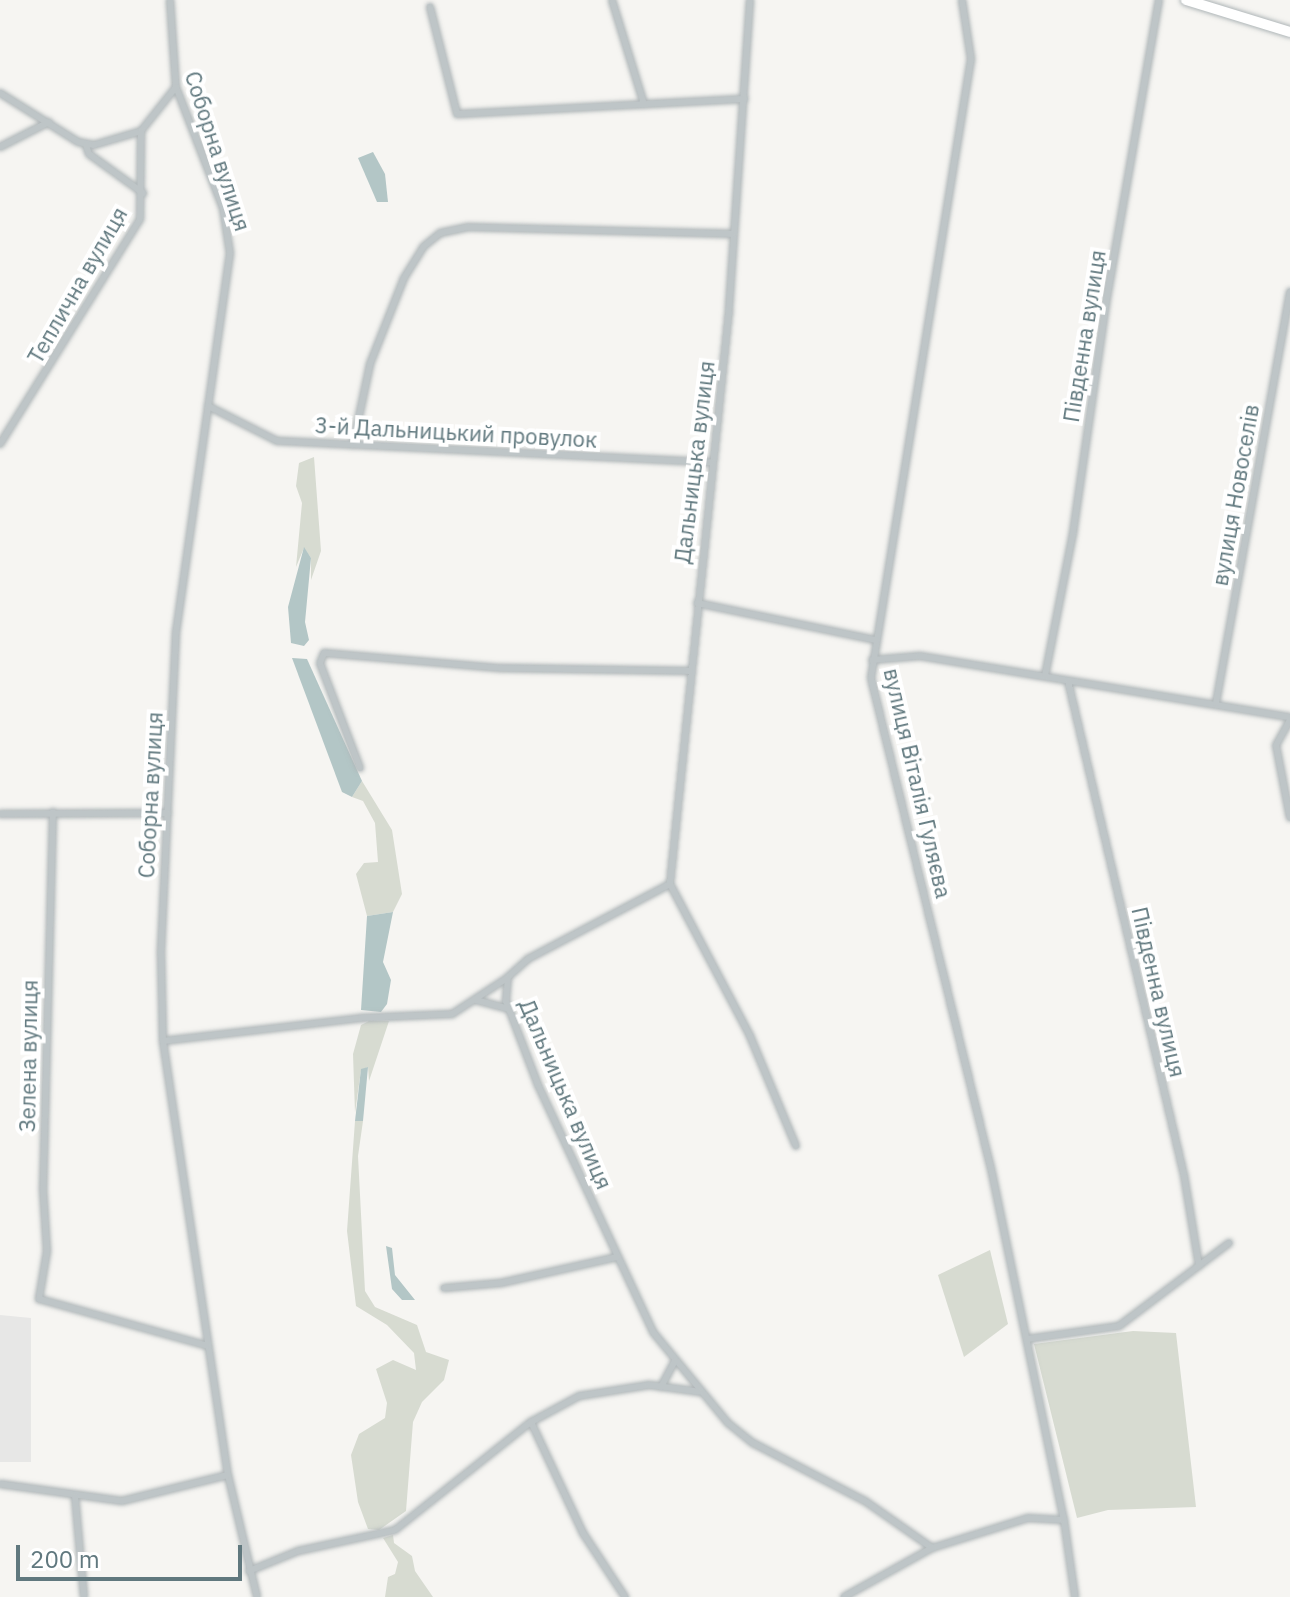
<!DOCTYPE html>
<html>
<head>
<meta charset="utf-8">
<style>
  body { margin:0 }
  #map { position:relative; width:1290px; height:1597px; overflow:hidden; background:#f6f5f2; font-family:"IBM Plex Sans",sans-serif }
  div>[style] { position:absolute }
  .built>* { inset:0; background:#e7e7e6 }
  .green>* { inset:0; background:#d7dbd1 }
  .water>* { inset:0; background:#b3c6c6 }
  .roads { filter:drop-shadow(0 0 2px #afb6b8) drop-shadow(0 0 2px #afb6b8) }
  .minor>* { height:6px; margin:-3px; padding:0 3px; transform-origin:3px; border-radius:3px; background:#bec5c7 }
  .trunk>* { height:10px; margin:-5px; padding:0 5px; transform-origin:5px; border-radius:5px; background:#fff }
  span { translate:-50% -50%; white-space:nowrap; text-align:center; line-height:1.15; -webkit-text-stroke:8px #fff; paint-order:stroke }
  .street-label { font-size:22px; color:#60787e }
  .scale { position:absolute; left:16px; top:1545px; width:226px; height:36px; box-sizing:border-box; border:4px solid #60787e; border-top:0; padding-left:10px; font-size:24px; line-height:28px; white-space:nowrap; color:#60787e; -webkit-text-stroke:6px #fff; paint-order:stroke }
</style>
</head>
<body>
<div id="map">
  <div class="built">
    <i style="clip-path:polygon(0 1315px,31px 1318px,31px 1462px,0 1462px)"></i>
  </div>
  <div class="green">
    <i style="clip-path:polygon(314px 457px,321px 551px,311px 580px,311px 558px,304px 548px,296px 567px,302px 503px,296px 486px,299px 463px)"></i>
    <i style="clip-path:polygon(362px 781px,392px 830px,402px 894px,393px 912px,367px 916px,356px 874px,364px 863px,378px 862px,375px 823px,363px 801px,352px 797px)"></i>
    <i style="clip-path:polygon(369px 1021px,389px 1021px,369px 1081px,368px 1067px,361px 1070px,355px 1113px,353px 1054px,361px 1025px)"></i>
    <i style="clip-path:polygon(355px 1121px,363px 1121px,358px 1156px,365px 1291px,375px 1307px,417px 1325px,426px 1352px,449px 1360px,444px 1380px,422px 1402px,413px 1422px,406px 1511px,379px 1530px,368px 1529px,358px 1502px,351px 1455px,359px 1434px,385px 1418px,387px 1403px,376px 1369px,393px 1360px,416px 1370px,414px 1353px,387px 1325px,356px 1306px,347px 1231px)"></i>
    <i style="clip-path:polygon(990px 1250px,1008px 1324px,964px 1357px,938px 1275px)"></i>
    <i style="clip-path:polygon(1133px 1331px,1176px 1333px,1196px 1507px,1108px 1510px,1077px 1518px,1034px 1344px)"></i>
    <i style="clip-path:polygon(393px 1535px,394px 1543px,412px 1556px,415px 1571px,433px 1597px,385px 1597px,388px 1577px,395px 1574px,398px 1562px,383px 1538px)"></i>
  </div>
  <div class="water">
    <i style="clip-path:polygon(373px 152px,385px 174px,388px 202px,377px 202px,358px 158px)"></i>
    <i style="clip-path:polygon(304px 547px,311px 558px,305px 622px,309px 640px,304px 646px,291px 643px,288px 607px)"></i>
    <i style="clip-path:polygon(292px 658px,307px 659px,362px 781px,352px 797px,342px 792px)"></i>
    <i style="clip-path:polygon(393px 912px,383px 962px,391px 980px,387px 1004px,381px 1012px,361px 1010px,367px 916px)"></i>
    <i style="clip-path:polygon(368px 1067px,363px 1121px,355px 1121px,361px 1069px)"></i>
    <i style="clip-path:polygon(386px 1246px,392px 1248px,395px 1275px,415px 1300px,402px 1300px,392px 1289px)"></i>
  </div>
  <div class="roads">
    <div class="minor">
      <i style="left:170px;top:0;width:87px;rotate:86.1deg"></i>
      <i style="left:176px;top:87px;width:130px;rotate:68.8deg"></i>
      <i style="left:223px;top:208px;width:46px;rotate:81.2deg"></i>
      <i style="left:230px;top:253px;width:383px;rotate:98.1deg"></i>
      <i style="left:176px;top:632px;width:322px;rotate:92.7deg"></i>
      <i style="left:161px;top:954px;width:87px;rotate:88.7deg"></i>
      <i style="left:163px;top:1041px;width:439px;rotate:81.5deg"></i>
      <i style="left:228px;top:1475px;width:125px;rotate:76.6deg"></i>
      <i style="left:612px;top:0;width:109px;rotate:72.9deg"></i>
      <i style="left:750px;top:0;width:312px;rotate:93.9deg"></i>
      <i style="left:729px;top:311px;width:576px;rotate:95.88deg"></i>
      <i style="left:670px;top:884px;width:161px;rotate:152.2deg"></i>
      <i style="left:528px;top:959px;width:27px;rotate:138deg"></i>
      <i style="left:508px;top:977px;width:24px;rotate:95deg"></i>
      <i style="left:506px;top:1001px;width:90px;rotate:69.1deg"></i>
      <i style="left:538px;top:1085px;width:272px;rotate:65deg"></i>
      <i style="left:653px;top:1332px;width:118px;rotate:50.5deg"></i>
      <i style="left:728px;top:1423px;width:32px;rotate:39deg"></i>
      <i style="left:753px;top:1443px;width:126px;rotate:27.4deg"></i>
      <i style="left:865px;top:1501px;width:82px;rotate:35deg"></i>
      <i style="left:932px;top:1548px;width:101px;rotate:-17.4deg"></i>
      <i style="left:1028px;top:1518px;width:36px;rotate:3deg"></i>
      <i style="left:1064px;top:1520px;width:78px;rotate:81.9deg"></i>
      <i style="left:962px;top:0;width:60px;rotate:81.3deg"></i>
      <i style="left:971px;top:59px;width:627px;rotate:99.18deg"></i>
      <i style="left:871px;top:678px;width:510px;rotate:76.26deg"></i>
      <i style="left:992px;top:1173px;width:354px;rotate:78.3deg"></i>
      <i style="left:430px;top:7px;width:110px;rotate:75.8deg"></i>
      <i style="left:457px;top:114px;width:288px;rotate:-3deg"></i>
      <i style="left:0;top:93px;width:92px;rotate:32.1deg"></i>
      <i style="left:78px;top:142px;width:16px;rotate:11deg"></i>
      <i style="left:94px;top:145px;width:49px;rotate:-16.6deg"></i>
      <i style="left:141px;top:131px;width:56px;rotate:-51.5deg"></i>
      <i style="left:86px;top:145px;width:9px;rotate:72deg"></i>
      <i style="left:89px;top:154px;width:67px;rotate:35.8deg"></i>
      <i style="left:0;top:147px;width:55px;rotate:-27deg"></i>
      <i style="left:208px;top:406px;width:77px;rotate:26.9deg"></i>
      <i style="left:277px;top:441px;width:435px;rotate:2.8deg"></i>
      <i style="left:0;top:444px;width:265px;rotate:-58.1deg"></i>
      <i style="left:140px;top:219px;width:88px;rotate:-89.3deg"></i>
      <i style="left:353px;top:445px;width:83px;rotate:-78.1deg"></i>
      <i style="left:370px;top:364px;width:92px;rotate:-68.4deg"></i>
      <i style="left:404px;top:278px;width:36px;rotate:-58deg"></i>
      <i style="left:423px;top:247px;width:22px;rotate:-39deg"></i>
      <i style="left:440px;top:233px;width:29px;rotate:-12deg"></i>
      <i style="left:468px;top:227px;width:265px;rotate:1.5deg"></i>
      <i style="left:697px;top:603px;width:183px;rotate:11.7deg"></i>
      <i style="left:872px;top:660px;width:48px;rotate:-4.8deg"></i>
      <i style="left:920px;top:656px;width:375px;rotate:9.4deg"></i>
      <i style="left:1045px;top:676px;width:146px;rotate:-78.9deg"></i>
      <i style="left:1073px;top:533px;width:232px;rotate:-81.8deg"></i>
      <i style="left:1106px;top:303px;width:308px;rotate:-80.1deg"></i>
      <i style="left:1068px;top:681px;width:507px;rotate:76.79deg"></i>
      <i style="left:1184px;top:1175px;width:92px;rotate:80.6deg"></i>
      <i style="left:1216px;top:703px;width:418px;rotate:-79.8deg"></i>
      <i style="left:1290px;top:720px;width:29px;rotate:119deg"></i>
      <i style="left:1276px;top:745px;width:74px;rotate:79.1deg"></i>
      <i style="left:360px;top:768px;width:112px;rotate:-110.9deg"></i>
      <i style="left:320px;top:663px;width:11px;rotate:-68deg"></i>
      <i style="left:324px;top:653px;width:177px;rotate:4.9deg"></i>
      <i style="left:500px;top:668px;width:190px;rotate:0.9deg"></i>
      <i style="left:53px;top:812px;width:376px;rotate:91.5deg"></i>
      <i style="left:43px;top:1188px;width:63px;rotate:86.4deg"></i>
      <i style="left:47px;top:1251px;width:49px;rotate:99.5deg"></i>
      <i style="left:39px;top:1299px;width:175px;rotate:15.5deg"></i>
      <i style="left:0;top:814px;width:168px;rotate:-0.3deg"></i>
      <i style="left:670px;top:884px;width:172px;rotate:62.2deg"></i>
      <i style="left:750px;top:1036px;width:119px;rotate:67.3deg"></i>
      <i style="left:476px;top:1000px;width:34px;rotate:15deg"></i>
      <i style="left:163px;top:1041px;width:199px;rotate:-6.6deg"></i>
      <i style="left:361px;top:1018px;width:91px;rotate:-2.5deg"></i>
      <i style="left:452px;top:1014px;width:66px;rotate:-33.2deg"></i>
      <i style="left:444px;top:1288px;width:57px;rotate:-5deg"></i>
      <i style="left:501px;top:1283px;width:119px;rotate:-12.6deg"></i>
      <i style="left:1027px;top:1339px;width:93px;rotate:-8deg"></i>
      <i style="left:1119px;top:1326px;width:138px;rotate:-37deg"></i>
      <i style="left:661px;top:1387px;width:30px;rotate:-62deg"></i>
      <i style="left:531px;top:1422px;width:123px;rotate:64.9deg"></i>
      <i style="left:583px;top:1533px;width:77px;rotate:56.7deg"></i>
      <i style="left:0;top:1484px;width:123px;rotate:7.9deg"></i>
      <i style="left:122px;top:1501px;width:109px;rotate:-13.8deg"></i>
      <i style="left:75px;top:1496px;width:101px;rotate:84.9deg"></i>
      <i style="left:249px;top:1571px;width:53px;rotate:-22.2deg"></i>
      <i style="left:298px;top:1551px;width:99px;rotate:-12.2deg"></i>
      <i style="left:395px;top:1530px;width:174px;rotate:-38.5deg"></i>
      <i style="left:531px;top:1422px;width:55px;rotate:-28.4deg"></i>
      <i style="left:579px;top:1396px;width:71px;rotate:-8.9deg"></i>
      <i style="left:649px;top:1385px;width:51px;rotate:7.8deg"></i>
      <i style="left:844px;top:1597px;width:101px;rotate:-29.1deg"></i>
    </div>
    <div class="trunk">
      <i style="left:1186px;top:0;width:109px;rotate:17.1deg"></i>
    </div>
  </div>
  <div class="street-label">
    <span style="left:218px;top:151px;rotate:72deg">Соборна вулиця</span>
    <span style="left:77px;top:285px;rotate:-60deg">Теплична вулиця</span>
    <span style="left:1084px;top:336px;rotate:-81deg">Південна вулиця</span>
    <span style="left:456px;top:432px;rotate:3deg">3-й Дальницький провулок</span>
    <span style="left:694px;top:462px;rotate:-83deg">Дальницька вулиця</span>
    <span style="left:1235px;top:495px;rotate:-80deg">вулиця Новоселів</span>
    <span style="left:918px;top:783px;rotate:77deg">вулиця Віталія Гуляєва</span>
    <span style="left:150px;top:795px;rotate:-87deg">Соборна вулиця</span>
    <span style="left:1159px;top:992px;rotate:77deg">Південна вулиця</span>
    <span style="left:28px;top:1056px;rotate:-89deg">Зелена вулиця</span>
    <span style="left:566px;top:1094px;rotate:67deg">Дальницька вулиця</span>
  </div>
  <div class="scale">200 m</div>
</div>
</body>
</html>
